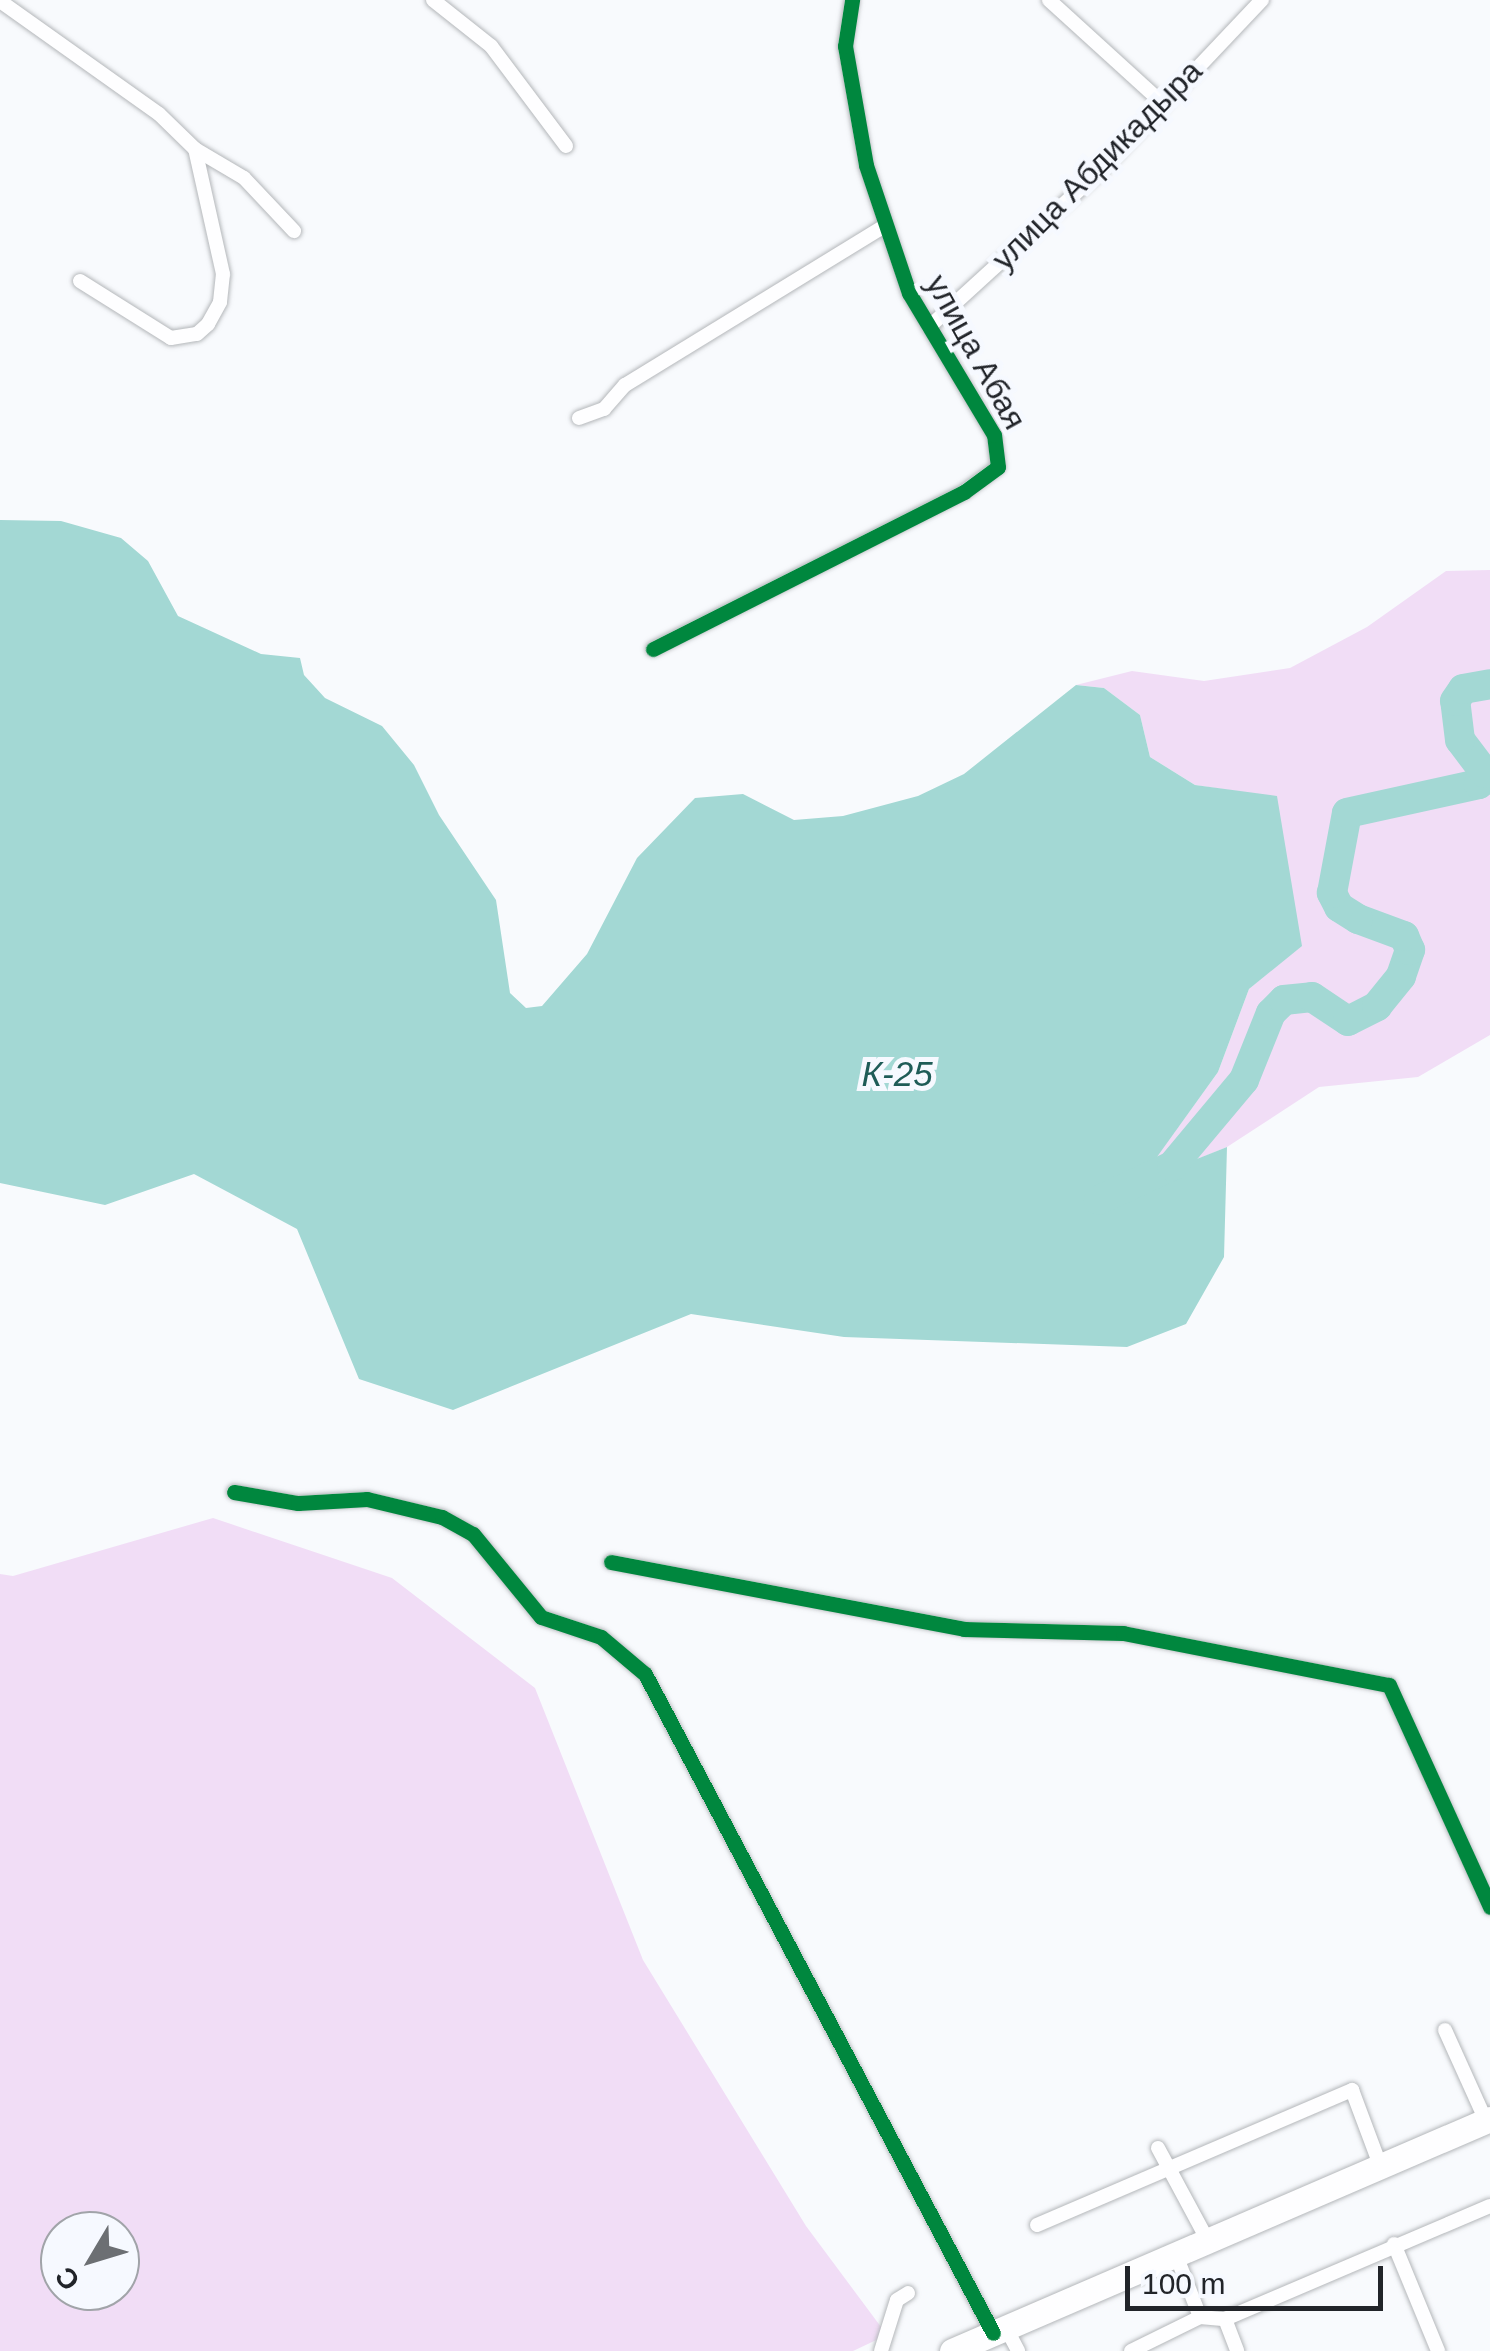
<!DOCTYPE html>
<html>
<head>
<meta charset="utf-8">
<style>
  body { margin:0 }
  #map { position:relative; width:1490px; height:2351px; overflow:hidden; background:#f8fafd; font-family:Arial,sans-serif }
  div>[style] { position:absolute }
  .green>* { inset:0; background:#f1ddf6 }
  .water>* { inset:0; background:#a3d8d4 }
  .river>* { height:30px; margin:-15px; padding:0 15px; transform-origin:15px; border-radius:15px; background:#a3d8d4 }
  .roads { filter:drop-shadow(0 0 2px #b4b7ba) drop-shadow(0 0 2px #b4b7ba) }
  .street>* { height:14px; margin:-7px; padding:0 7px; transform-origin:7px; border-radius:7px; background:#fefeff }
  .highway>* { height:25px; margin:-12.5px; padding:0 12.5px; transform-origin:12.5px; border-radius:12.5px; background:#fefeff }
  .cycleway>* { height:15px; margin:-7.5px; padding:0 7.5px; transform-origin:7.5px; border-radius:7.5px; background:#00873e }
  span { translate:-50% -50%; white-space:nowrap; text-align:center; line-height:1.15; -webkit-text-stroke:10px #f6f9ff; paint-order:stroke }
  .street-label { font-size:32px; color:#212429 }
  .water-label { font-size:35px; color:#1e5c57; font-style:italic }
  .north { position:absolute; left:40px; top:2211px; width:100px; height:100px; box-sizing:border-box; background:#f6f9ff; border:2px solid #a1a4a9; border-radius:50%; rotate:232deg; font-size:28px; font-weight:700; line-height:40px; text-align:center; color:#212429 }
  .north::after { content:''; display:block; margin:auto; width:35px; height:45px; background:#6c6f73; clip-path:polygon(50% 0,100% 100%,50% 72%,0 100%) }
  .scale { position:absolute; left:1125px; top:2266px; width:258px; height:45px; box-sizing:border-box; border:5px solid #212429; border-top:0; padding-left:12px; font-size:30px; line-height:35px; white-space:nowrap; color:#212429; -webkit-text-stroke:8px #f6f9ff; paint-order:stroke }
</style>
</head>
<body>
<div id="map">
  <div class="green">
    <i style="clip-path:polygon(1490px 570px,1490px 1035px,1418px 1077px,1319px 1087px,1227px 1147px,1137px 1184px,1218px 1072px,1249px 989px,1301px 945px,1276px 797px,1195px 785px,1150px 757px,1140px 715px,1104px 688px,1076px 685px,1132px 671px,1204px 681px,1290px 668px,1367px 627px,1446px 571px)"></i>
    <i style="clip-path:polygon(evenodd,213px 1518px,392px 1578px,535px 1688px,643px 1960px,806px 2226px,887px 2335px,853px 2351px,0 2351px,0 1574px,13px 1576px,213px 1518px,60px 2231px,120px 2231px,120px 2291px,60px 2291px,60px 2231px)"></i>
  </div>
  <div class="water">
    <i style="clip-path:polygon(0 520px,61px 521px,121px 538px,148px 561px,178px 616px,261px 654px,300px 658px,304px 675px,325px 698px,382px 726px,414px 765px,439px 815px,496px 900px,510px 993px,526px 1008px,542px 1006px,587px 954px,637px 858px,695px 798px,743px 794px,794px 820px,843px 816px,918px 796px,964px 774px,1076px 685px,1104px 688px,1140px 715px,1150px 757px,1195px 785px,1277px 796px,1302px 946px,1249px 989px,1218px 1072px,1139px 1182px,1227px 1147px,1224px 1257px,1186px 1324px,1127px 1347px,844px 1337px,691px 1314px,453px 1410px,359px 1379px,297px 1229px,194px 1174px,105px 1205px,0 1183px)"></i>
  </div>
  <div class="river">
    <i style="left:1099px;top:1200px;width:81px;rotate:-25deg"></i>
    <i style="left:1172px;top:1166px;width:112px;rotate:-50.1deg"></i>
    <i style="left:1244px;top:1080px;width:72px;rotate:-68.1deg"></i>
    <i style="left:1271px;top:1013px;width:18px;rotate:-45deg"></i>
    <i style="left:1284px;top:1000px;width:28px;rotate:-6deg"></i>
    <i style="left:1312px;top:997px;width:43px;rotate:33.7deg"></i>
    <i style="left:1348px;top:1021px;width:33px;rotate:-27deg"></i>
    <i style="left:1377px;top:1006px;width:38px;rotate:-51deg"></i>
    <i style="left:1401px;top:976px;width:28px;rotate:-71deg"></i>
    <i style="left:1410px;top:950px;width:15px;rotate:-113deg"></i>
    <i style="left:1404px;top:936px;width:49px;rotate:-159.7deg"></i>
    <i style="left:1358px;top:919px;width:22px;rotate:-148deg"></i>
    <i style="left:1339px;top:907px;width:16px;rotate:-117deg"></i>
    <i style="left:1332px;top:893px;width:81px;rotate:-79.4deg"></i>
    <i style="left:1347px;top:813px;width:135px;rotate:-12.4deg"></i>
    <i style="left:1479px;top:784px;width:13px;rotate:-61deg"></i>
    <i style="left:1485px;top:773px;width:41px;rotate:-127.1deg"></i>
    <i style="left:1460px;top:740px;width:39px;rotate:-97deg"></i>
    <i style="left:1455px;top:701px;width:14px;rotate:-56deg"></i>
    <i style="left:1463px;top:689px;width:27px;rotate:-10deg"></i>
  </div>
  <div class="roads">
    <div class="street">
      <i style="left:433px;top:0;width:74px;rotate:38.4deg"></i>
      <i style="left:491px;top:46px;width:125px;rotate:53.1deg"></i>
      <i style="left:1049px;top:0;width:153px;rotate:42.3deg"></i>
      <i style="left:0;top:1px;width:195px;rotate:35.4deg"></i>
      <i style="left:159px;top:114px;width:50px;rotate:44.2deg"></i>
      <i style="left:195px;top:149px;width:57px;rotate:30.6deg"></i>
      <i style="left:244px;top:178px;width:73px;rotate:46.7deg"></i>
      <i style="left:80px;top:281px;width:107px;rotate:32.1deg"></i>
      <i style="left:171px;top:338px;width:26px;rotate:-9deg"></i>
      <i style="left:197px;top:334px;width:15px;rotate:-42deg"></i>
      <i style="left:208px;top:324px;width:25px;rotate:-61deg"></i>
      <i style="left:220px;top:302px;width:28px;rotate:-84deg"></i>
      <i style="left:223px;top:274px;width:128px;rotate:-102.6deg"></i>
      <i style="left:929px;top:327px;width:234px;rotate:-42.4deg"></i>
      <i style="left:1102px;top:169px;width:233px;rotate:-46.6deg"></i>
      <i style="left:579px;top:418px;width:27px;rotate:-20deg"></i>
      <i style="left:604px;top:409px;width:32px;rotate:-49deg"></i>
      <i style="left:625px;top:385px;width:306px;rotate:-31.5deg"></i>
      <i style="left:653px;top:649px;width:348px;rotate:-26.8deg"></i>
      <i style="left:964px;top:492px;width:42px;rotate:-36.3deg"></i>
      <i style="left:998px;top:467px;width:32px;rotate:-97deg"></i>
      <i style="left:994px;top:435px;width:165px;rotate:-120.9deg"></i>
      <i style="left:909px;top:293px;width:135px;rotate:-108.6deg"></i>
      <i style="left:866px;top:165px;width:121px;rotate:-100deg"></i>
      <i style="left:845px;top:46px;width:47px;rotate:-81.3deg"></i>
      <i style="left:234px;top:1492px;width:65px;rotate:9.8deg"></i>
      <i style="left:298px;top:1503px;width:69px;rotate:-3.3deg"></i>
      <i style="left:367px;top:1499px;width:77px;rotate:13.5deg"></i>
      <i style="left:442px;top:1517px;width:35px;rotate:29deg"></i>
      <i style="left:473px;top:1534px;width:107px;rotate:50.7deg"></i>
      <i style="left:541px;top:1617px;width:63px;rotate:18.4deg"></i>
      <i style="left:601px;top:1637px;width:57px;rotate:40.1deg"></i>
      <i style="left:645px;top:1674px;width:745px;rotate:62.16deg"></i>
      <i style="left:611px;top:1562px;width:359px;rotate:10.7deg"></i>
      <i style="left:964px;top:1629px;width:159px;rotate:1.4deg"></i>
      <i style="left:1123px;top:1633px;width:271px;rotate:11.1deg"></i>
      <i style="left:1389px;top:1685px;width:244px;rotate:65.5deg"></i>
      <i style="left:1445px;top:2030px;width:100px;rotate:65.7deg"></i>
      <i style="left:1158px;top:2148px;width:106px;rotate:61.7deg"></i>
      <i style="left:1037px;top:2225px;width:343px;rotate:-23.2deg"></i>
      <i style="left:1352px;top:2090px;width:80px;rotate:69.5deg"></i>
      <i style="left:1394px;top:2244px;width:116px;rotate:67.6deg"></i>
      <i style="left:1176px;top:2255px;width:66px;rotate:68.8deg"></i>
      <i style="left:1225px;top:2319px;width:34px;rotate:69deg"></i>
      <i style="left:1006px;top:2328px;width:26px;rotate:62deg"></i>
      <i style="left:881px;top:2351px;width:53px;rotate:-72.6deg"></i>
      <i style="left:897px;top:2300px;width:13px;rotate:-32deg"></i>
      <i style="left:1131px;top:2351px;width:77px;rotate:-26.2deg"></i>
      <i style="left:1200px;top:2317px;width:25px;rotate:5deg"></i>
      <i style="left:1225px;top:2319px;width:288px;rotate:-23.1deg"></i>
    </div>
    <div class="highway">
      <i style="left:952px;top:2351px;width:586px;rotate:-23.33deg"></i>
    </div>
  </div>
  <div class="cycleway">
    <i style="left:653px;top:649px;width:348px;rotate:-26.8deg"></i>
    <i style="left:964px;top:492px;width:42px;rotate:-36.3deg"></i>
    <i style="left:998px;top:467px;width:32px;rotate:-97deg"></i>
    <i style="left:994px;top:435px;width:165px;rotate:-120.9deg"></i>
    <i style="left:909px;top:293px;width:135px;rotate:-108.6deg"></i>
    <i style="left:866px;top:165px;width:121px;rotate:-100deg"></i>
    <i style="left:845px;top:46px;width:47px;rotate:-81.3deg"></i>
    <i style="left:234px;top:1492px;width:65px;rotate:9.8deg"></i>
    <i style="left:298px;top:1503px;width:69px;rotate:-3.3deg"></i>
    <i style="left:367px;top:1499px;width:77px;rotate:13.5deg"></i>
    <i style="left:442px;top:1517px;width:35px;rotate:29deg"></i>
    <i style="left:473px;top:1534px;width:107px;rotate:50.7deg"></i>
    <i style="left:541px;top:1617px;width:63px;rotate:18.4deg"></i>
    <i style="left:601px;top:1637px;width:57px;rotate:40.1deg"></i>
    <i style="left:645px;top:1674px;width:745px;rotate:62.16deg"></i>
    <i style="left:611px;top:1562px;width:359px;rotate:10.7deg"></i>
    <i style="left:964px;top:1629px;width:159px;rotate:1.4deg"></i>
    <i style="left:1123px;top:1633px;width:271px;rotate:11.1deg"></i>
    <i style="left:1389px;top:1685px;width:244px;rotate:65.5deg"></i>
  </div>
  <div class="street-label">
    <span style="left:1097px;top:165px;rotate:-45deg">улица Абдикадыра</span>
    <span style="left:976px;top:352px;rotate:61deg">улица Абая</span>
  </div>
  <div class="water-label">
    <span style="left:897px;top:1074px">К-25</span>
  </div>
  <div class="north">С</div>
  <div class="scale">100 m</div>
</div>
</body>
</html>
